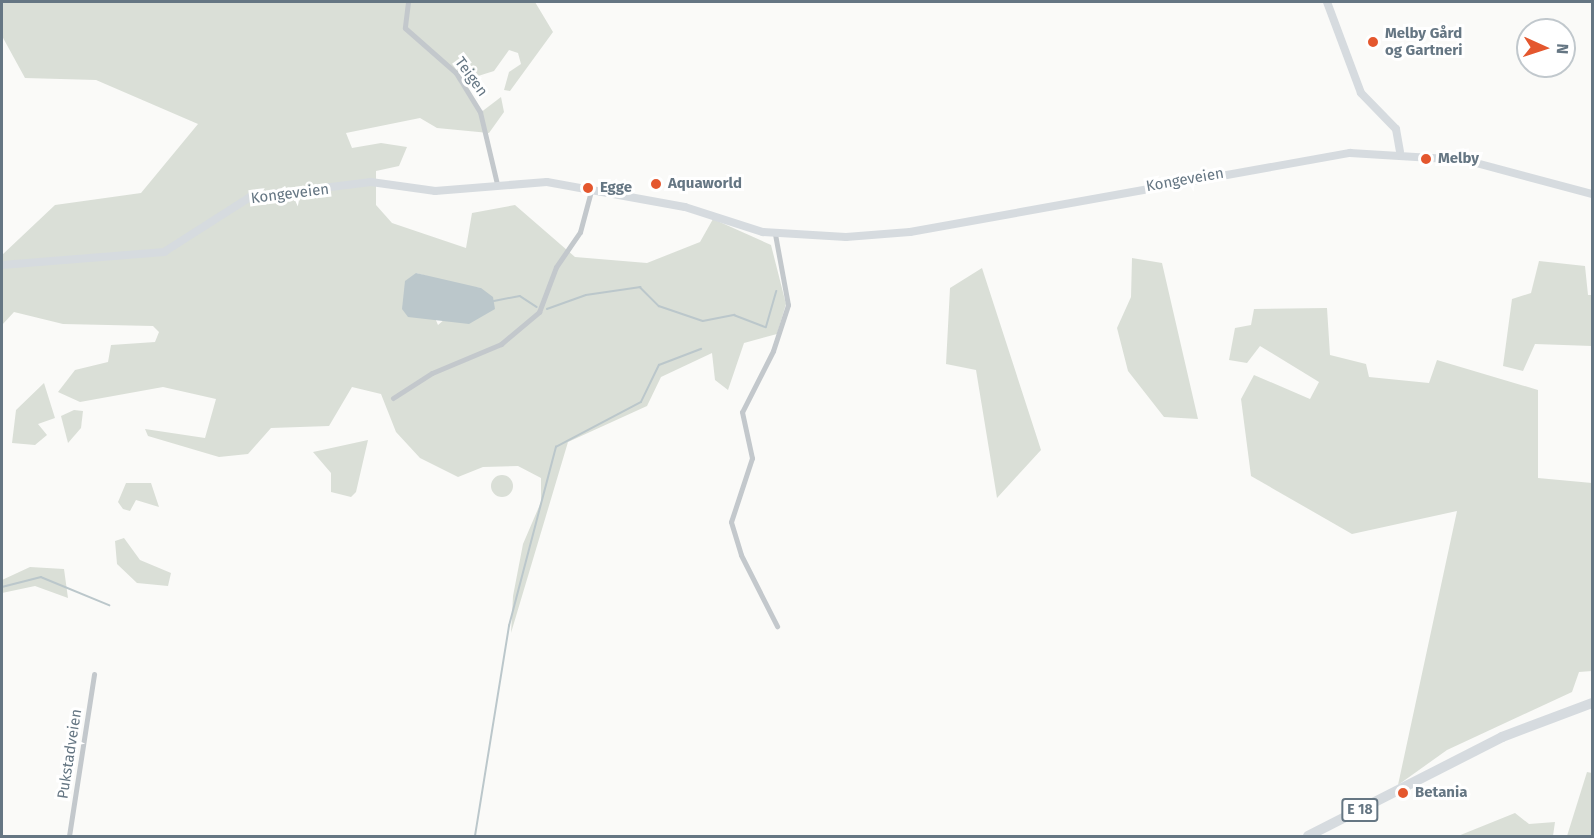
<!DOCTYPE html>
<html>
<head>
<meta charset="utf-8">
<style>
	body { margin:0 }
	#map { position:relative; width:1594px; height:838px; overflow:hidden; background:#fafaf8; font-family:"Fira Sans",sans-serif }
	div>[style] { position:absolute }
	.green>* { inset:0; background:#dadfd7 }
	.round { border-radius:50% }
	.water>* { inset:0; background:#bbc7cb }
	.stream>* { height:1.5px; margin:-0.75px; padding:0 0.75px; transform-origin:0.75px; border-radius:0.75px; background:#bbc7cb }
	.street>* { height:5px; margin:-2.5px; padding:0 2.5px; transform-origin:2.5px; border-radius:2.5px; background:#c3c8cc }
	.secondary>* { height:8px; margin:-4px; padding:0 4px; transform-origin:4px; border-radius:4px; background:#d6dbdf }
	.highway>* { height:10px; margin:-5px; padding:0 5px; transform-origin:5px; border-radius:5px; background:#d6dbdf }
	.dots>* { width:16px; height:16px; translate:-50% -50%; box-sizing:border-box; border:3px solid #fff; border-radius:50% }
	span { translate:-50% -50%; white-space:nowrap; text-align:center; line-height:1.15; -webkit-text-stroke:6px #fff; paint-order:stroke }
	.shield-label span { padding:2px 4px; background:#fff; border:2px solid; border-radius:4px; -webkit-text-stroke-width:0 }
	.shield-label { font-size:14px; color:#657683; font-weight:700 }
	.poi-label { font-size:15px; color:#657683; font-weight:700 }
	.left { translate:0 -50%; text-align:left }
	.street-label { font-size:15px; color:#657683 }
	.frame { position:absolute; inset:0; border:3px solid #657683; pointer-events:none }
	.north { position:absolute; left:1516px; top:18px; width:60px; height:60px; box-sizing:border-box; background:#fff; border:2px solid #c1c8cd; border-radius:50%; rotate:93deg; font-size:16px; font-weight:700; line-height:24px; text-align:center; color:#657683 }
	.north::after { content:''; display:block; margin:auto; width:21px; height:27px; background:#e4572e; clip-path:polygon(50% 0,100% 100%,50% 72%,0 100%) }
</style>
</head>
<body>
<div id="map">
	<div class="green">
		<div style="clip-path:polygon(evenodd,2px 2px,535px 2px,553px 32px,510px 91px,504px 90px,509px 72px,521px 64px,518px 53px,509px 50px,494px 71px,459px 82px,480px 113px,501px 97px,504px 112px,489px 133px,437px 128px,420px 118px,346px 133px,352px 148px,381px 143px,407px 147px,399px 166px,376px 171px,376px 205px,392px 223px,466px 248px,472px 213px,515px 205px,575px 257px,647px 263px,700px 242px,713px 219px,771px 245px,786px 304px,777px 334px,744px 343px,728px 390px,715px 380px,712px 353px,661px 377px,647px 406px,568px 442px,511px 633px,513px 596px,523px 544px,541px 502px,541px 478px,518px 466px,483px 467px,458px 477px,420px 458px,396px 432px,381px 394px,352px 387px,329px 426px,271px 428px,248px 454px,219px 457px,148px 436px,145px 429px,205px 438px,216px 399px,163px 387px,80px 402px,58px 392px,75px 370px,108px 362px,111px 345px,155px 342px,159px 332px,153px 326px,63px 324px,14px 312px,2px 325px,2px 255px,55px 205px,141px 193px,198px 124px,96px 80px,25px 78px,2px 36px,2px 2px,416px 273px,458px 285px,481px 288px,438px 325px,416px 273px)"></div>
		<div style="clip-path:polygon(1132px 258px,1162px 263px,1198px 419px,1164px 417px,1128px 371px,1117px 328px,1131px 297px)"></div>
		<div style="clip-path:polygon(1539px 261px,1585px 266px,1588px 295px,1592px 295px,1592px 346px,1535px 344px,1523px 371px,1503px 366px,1512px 299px,1531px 293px)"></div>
		<div style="clip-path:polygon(982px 268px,1041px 450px,997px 498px,976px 370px,946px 364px,950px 288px)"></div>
		<div style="clip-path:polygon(1327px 308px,1330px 355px,1366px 364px,1369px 377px,1429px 383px,1437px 360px,1538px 390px,1538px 478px,1592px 483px,1592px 671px,1579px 672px,1572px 692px,1447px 750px,1398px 785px,1457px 511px,1352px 534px,1251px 476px,1241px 399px,1254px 375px,1310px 399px,1319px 382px,1260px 346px,1247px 363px,1229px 360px,1235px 328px,1251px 325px,1254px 309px)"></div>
		<div style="clip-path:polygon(44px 383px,55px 418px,38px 424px,47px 435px,35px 445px,12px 443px,16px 410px)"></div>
		<div style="clip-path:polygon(74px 410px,83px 411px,81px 428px,68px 443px,61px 416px)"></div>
		<div style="clip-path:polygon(368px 440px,356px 492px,351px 497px,331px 492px,331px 473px,313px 452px)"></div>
		<div class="round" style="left:491px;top:475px;width:22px;height:22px"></div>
		<div style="clip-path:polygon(126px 483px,151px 483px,159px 507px,136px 500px,130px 511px,123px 509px,118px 502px)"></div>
		<div style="clip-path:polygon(124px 538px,140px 560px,171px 573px,168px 586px,137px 583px,117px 564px,115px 541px)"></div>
		<div style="clip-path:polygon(30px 567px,64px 569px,68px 598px,35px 586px,2px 593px,2px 580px)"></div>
		<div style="clip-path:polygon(1587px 772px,1592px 773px,1592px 836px,1567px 836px)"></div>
		<div style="clip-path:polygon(1515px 813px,1529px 824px,1555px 822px,1553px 836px,1458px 836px)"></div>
	</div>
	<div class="water">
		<div style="clip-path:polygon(416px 273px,481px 288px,493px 297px,495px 309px,469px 324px,408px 317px,402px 309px,405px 281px)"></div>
	</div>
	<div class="stream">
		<div style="left:494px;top:301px;width:26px;rotate:-11deg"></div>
		<div style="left:520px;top:296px;width:20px;rotate:33deg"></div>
		<div style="left:547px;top:309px;width:41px;rotate:-19.7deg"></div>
		<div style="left:586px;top:295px;width:55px;rotate:-8.4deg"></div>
		<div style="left:640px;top:287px;width:27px;rotate:45deg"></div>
		<div style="left:659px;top:306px;width:46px;rotate:18.8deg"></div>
		<div style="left:703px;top:321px;width:32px;rotate:-11deg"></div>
		<div style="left:734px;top:315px;width:34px;rotate:21deg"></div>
		<div style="left:766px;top:327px;width:37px;rotate:-74deg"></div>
		<div style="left:2px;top:587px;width:40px;rotate:-14.4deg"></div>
		<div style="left:41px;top:577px;width:74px;rotate:22.4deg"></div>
		<div style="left:475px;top:836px;width:213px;rotate:-80.8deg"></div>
		<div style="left:509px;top:626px;width:185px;rotate:-75.3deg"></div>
		<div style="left:556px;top:447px;width:96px;rotate:-27.9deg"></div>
		<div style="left:641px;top:402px;width:41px;rotate:-64.1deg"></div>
		<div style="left:659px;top:365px;width:45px;rotate:-20.9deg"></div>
	</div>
	<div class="street">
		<div style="left:408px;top:2px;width:26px;rotate:97deg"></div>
		<div style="left:405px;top:28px;width:68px;rotate:41.4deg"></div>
		<div style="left:456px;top:73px;width:46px;rotate:58.4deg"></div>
		<div style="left:480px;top:112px;width:74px;rotate:76.7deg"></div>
		<div style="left:775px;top:234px;width:72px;rotate:79.6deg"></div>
		<div style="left:788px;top:305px;width:48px;rotate:108.1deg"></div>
		<div style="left:773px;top:351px;width:68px;rotate:116.9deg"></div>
		<div style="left:742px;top:412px;width:47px;rotate:77.7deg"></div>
		<div style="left:752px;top:458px;width:67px;rotate:108.2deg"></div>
		<div style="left:731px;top:522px;width:34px;rotate:73deg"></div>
		<div style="left:741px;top:555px;width:80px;rotate:63.1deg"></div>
		<div style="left:393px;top:398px;width:46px;rotate:-32.7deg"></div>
		<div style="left:432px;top:373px;width:75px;rotate:-22.8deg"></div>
		<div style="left:501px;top:344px;width:50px;rotate:-40.1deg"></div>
		<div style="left:539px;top:312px;width:48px;rotate:-69.3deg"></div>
		<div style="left:556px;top:267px;width:42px;rotate:-55.6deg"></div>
		<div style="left:580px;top:232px;width:42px;rotate:-75deg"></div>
		<div style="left:69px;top:836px;width:164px;rotate:-81.2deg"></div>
	</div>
	<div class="secondary">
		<div style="left:1327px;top:2px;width:97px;rotate:69.5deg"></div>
		<div style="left:1361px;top:93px;width:50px;rotate:45.8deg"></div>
		<div style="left:1396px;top:129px;width:23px;rotate:80deg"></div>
		<div style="left:2px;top:265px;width:163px;rotate:-4.6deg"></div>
		<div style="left:164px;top:252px;width:102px;rotate:-32.6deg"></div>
		<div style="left:250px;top:197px;width:122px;rotate:-7.1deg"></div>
		<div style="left:371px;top:182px;width:65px;rotate:8deg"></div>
		<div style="left:435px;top:191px;width:112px;rotate:-4.6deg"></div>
		<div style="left:547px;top:182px;width:140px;rotate:10.3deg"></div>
		<div style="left:685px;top:207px;width:82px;rotate:17.8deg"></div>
		<div style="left:763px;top:232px;width:83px;rotate:3.4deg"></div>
		<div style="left:846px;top:237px;width:64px;rotate:-4.5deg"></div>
		<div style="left:910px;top:232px;width:447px;rotate:-10.2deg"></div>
		<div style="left:1350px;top:153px;width:115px;rotate:3.5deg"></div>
		<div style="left:1465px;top:160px;width:131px;rotate:15deg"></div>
	</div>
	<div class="highway">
		<div style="left:1308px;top:836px;width:218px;rotate:-27deg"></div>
		<div style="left:1502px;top:737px;width:96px;rotate:-20.7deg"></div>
	</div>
	<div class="dots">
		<div style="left:1373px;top:42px;background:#e4572e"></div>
		<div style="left:1426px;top:159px;background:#e4572e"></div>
		<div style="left:656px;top:184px;background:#e4572e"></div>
		<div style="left:588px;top:188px;background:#e4572e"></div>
		<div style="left:1403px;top:793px;background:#e4572e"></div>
	</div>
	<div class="shield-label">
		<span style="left:1360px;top:810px">E 18</span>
	</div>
	<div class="poi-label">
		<span class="left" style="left:1385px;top:42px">Melby Gård<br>og Gartneri</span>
		<span class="left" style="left:1438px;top:159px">Melby</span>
		<span class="left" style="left:668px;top:184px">Aquaworld</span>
		<span class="left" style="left:600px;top:188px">Egge</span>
		<span class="left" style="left:1415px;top:793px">Betania</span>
	</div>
	<div class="street-label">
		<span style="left:471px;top:77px;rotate:54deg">Teigen</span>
		<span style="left:1185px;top:180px;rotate:-10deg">Kongeveien</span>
		<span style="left:290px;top:194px;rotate:-7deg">Kongeveien</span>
		<span style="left:70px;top:754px;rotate:-81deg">Pukstadveien</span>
	</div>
	<div class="frame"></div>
	<div class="north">N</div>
</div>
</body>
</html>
